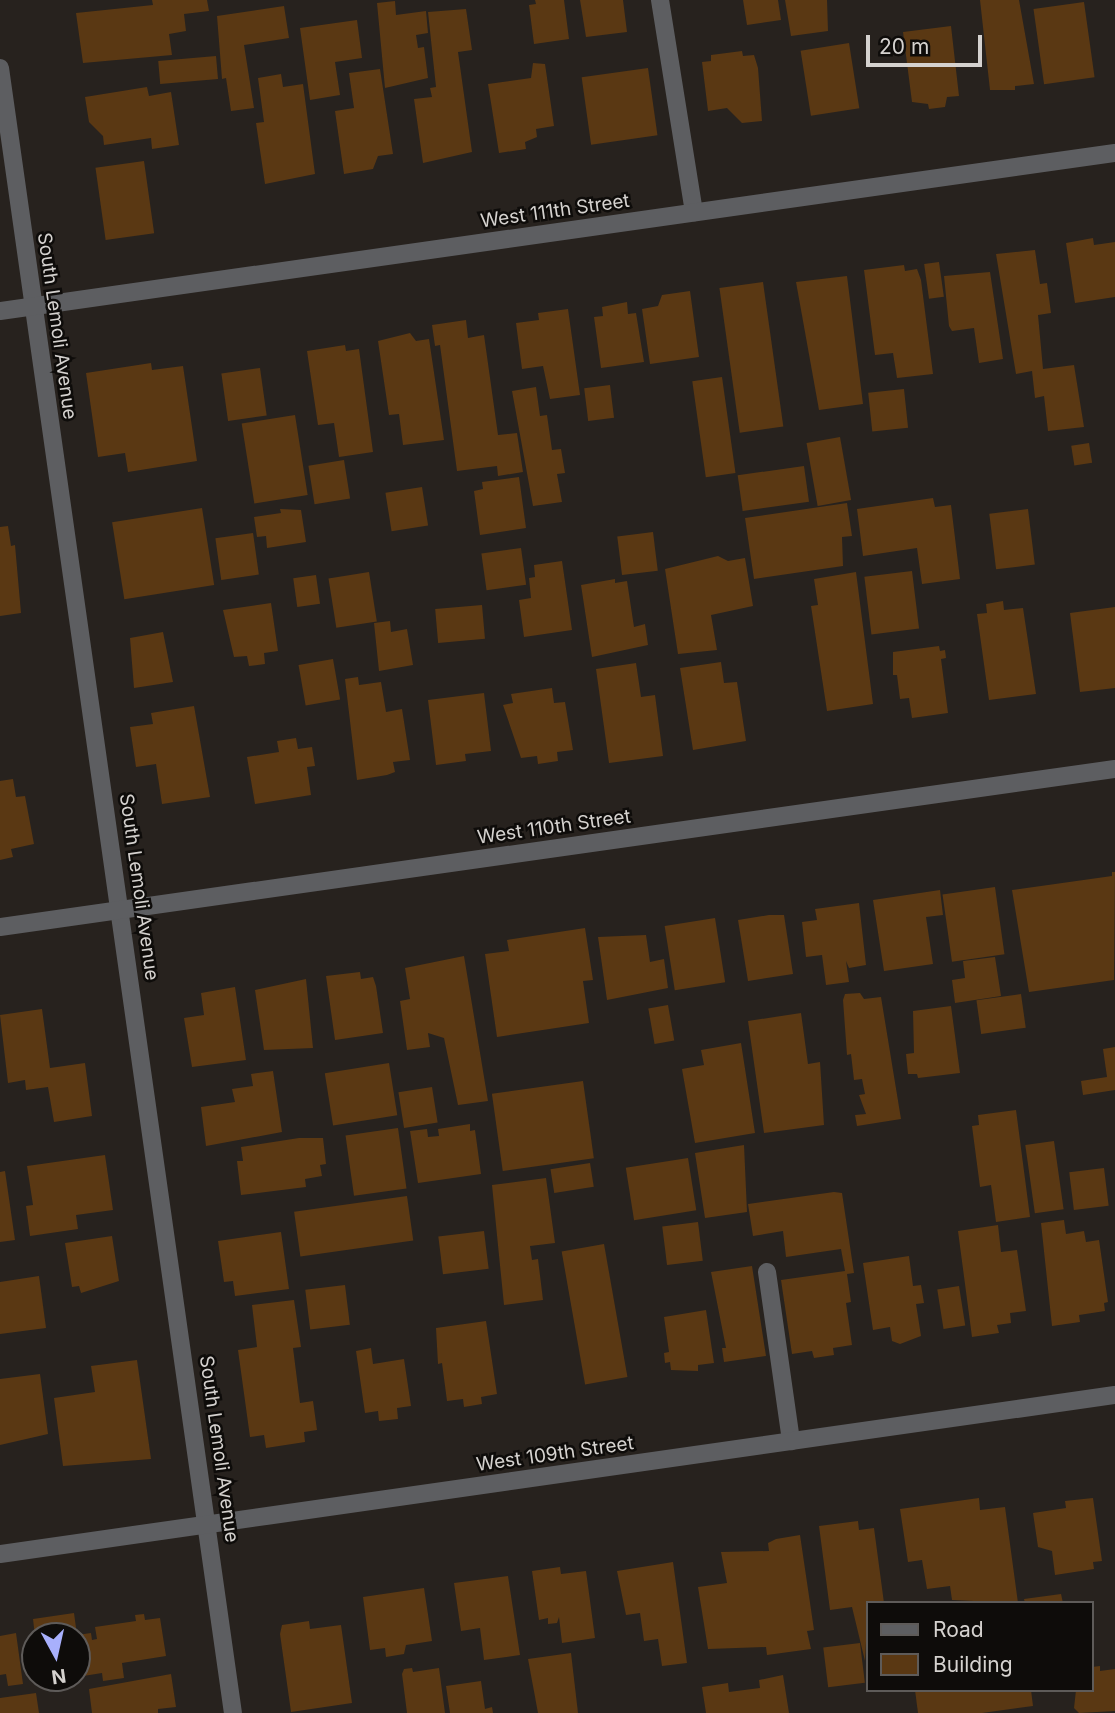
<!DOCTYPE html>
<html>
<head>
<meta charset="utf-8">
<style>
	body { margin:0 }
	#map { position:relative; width:1115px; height:1713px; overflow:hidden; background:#27221e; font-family:Inter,sans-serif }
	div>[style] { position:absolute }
	.building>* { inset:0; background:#5a3813; transform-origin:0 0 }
	.service>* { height:18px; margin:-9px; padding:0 9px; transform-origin:9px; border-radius:9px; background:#5d5e61 }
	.minor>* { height:18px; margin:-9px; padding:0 9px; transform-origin:9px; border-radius:9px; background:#5d5e61 }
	span { translate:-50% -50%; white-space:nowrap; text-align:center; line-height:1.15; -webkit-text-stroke:5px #0e0c0a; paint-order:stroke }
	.street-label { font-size:19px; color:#d5d2cf }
	.legend { position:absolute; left:866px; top:1601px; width:228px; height:91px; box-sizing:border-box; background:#0e0c0a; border:2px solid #5e5b59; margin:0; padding:9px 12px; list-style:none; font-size:21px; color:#d5d2cf }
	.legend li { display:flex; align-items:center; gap:14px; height:35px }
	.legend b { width:35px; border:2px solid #5e5b59 }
	.north { position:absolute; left:21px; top:1622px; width:70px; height:70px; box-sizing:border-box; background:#0e0c0a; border:2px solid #5e5b59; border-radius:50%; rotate:172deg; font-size:19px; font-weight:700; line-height:28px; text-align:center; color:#d5d2cf }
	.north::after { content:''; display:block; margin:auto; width:24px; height:32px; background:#a8b0fc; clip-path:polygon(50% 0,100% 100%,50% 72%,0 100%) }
	.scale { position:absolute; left:866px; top:35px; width:116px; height:32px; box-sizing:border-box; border:4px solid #d5d2cf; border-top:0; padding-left:9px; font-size:21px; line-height:24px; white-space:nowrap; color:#d5d2cf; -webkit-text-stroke:5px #0e0c0a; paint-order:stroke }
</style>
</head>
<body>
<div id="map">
	<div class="building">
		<div style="clip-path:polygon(152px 0,207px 0,209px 11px,184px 14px,186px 31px,169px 34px,172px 55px,83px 63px,76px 13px,153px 5px)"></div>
		<div style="clip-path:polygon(535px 0,564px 0,569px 39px,534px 44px,529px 5px,536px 4px)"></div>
		<div style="clip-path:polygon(580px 0,623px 0,627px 32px,586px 37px)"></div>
		<div style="clip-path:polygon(743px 0,778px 0,781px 20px,747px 25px)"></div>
		<div style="clip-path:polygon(785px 0,827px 0,828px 31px,791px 36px)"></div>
		<div style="clip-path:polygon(980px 0,1019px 0,1034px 84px,1015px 86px,1015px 90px,990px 90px)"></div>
		<div style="clip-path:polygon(395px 1px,396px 15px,426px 11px,428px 33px,416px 35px,418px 48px,424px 47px,428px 78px,385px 88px,377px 3px)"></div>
		<div style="left:1084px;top:2px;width:76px;height:51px;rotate:82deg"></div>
		<div style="clip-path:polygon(284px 6px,289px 38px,244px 45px,254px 108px,231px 111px,226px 78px,222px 79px,217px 16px)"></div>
		<div style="clip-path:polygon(466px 9px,472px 50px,458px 52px,472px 152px,423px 163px,414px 99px,432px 97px,430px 88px,436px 87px,428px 12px)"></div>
		<div style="clip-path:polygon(357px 20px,362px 58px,335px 62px,340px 95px,310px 100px,300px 28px)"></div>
		<div style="clip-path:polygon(951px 26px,959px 96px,947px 97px,945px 107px,929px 109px,928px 104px,912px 102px,903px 32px)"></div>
		<div style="left:849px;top:43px;width:66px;height:49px;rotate:81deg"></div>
		<div style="clip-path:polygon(742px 51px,743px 56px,754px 55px,758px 68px,762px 121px,742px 123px,727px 108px,708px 111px,702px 62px,711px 61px,711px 55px)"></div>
		<div style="left:216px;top:56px;width:23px;height:58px;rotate:85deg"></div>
		<div style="clip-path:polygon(533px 63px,545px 64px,554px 126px,536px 129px,537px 137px,525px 142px,526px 149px,499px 153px,488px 84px,531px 78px)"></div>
		<div style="left:648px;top:68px;width:68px;height:67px;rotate:82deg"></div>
		<div style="clip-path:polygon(380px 69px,393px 154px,378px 156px,373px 169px,344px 174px,335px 111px,354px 108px,349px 73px)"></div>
		<div style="clip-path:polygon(281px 74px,283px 87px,303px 84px,315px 174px,265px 184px,256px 123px,264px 122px,258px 78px)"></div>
		<div style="clip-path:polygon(147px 87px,149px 96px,171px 92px,179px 145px,152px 149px,151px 138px,104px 145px,103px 136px,89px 122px,85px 97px)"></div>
		<div style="left:144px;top:161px;width:73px;height:49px;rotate:82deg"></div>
		<div style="clip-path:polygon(1093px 238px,1094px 245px,1115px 242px,1115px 297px,1075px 303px,1066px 243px)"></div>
		<div style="clip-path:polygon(1035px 250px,1040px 284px,1047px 283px,1051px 313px,1038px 315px,1043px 369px,1074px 365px,1084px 427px,1048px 431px,1044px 396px,1035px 398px,1032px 371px,1016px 374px,996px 254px)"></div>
		<div style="left:939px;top:262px;width:35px;height:15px;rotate:82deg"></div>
		<div style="clip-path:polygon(904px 265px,905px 271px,917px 269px,921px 280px,933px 374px,897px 378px,893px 353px,875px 355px,864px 270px)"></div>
		<div style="clip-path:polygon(990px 272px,1003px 359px,979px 363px,974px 328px,952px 331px,949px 326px,944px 276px)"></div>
		<div style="clip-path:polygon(847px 276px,863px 404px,819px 410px,796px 282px)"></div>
		<div style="left:763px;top:282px;width:146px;height:44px;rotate:82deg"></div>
		<div style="clip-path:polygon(690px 291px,699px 357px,650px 364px,642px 309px,658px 306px,662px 295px)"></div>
		<div style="clip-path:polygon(627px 302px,628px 314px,636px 313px,644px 362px,601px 368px,594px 317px,603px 316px,602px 307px)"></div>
		<div style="clip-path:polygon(568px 309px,580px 395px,550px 399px,543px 366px,522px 369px,516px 323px,539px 320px,538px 313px)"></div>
		<div style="clip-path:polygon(466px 320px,468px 338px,484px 335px,498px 435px,517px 433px,523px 472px,498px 476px,497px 466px,457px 471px,440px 345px,435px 346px,432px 325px)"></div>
		<div style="clip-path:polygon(410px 333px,416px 341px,429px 339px,444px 440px,403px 445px,399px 414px,389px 415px,378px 341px)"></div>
		<div style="clip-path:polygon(345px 345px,346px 351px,359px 349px,373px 452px,339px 457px,334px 423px,318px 425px,307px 351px)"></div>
		<div style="clip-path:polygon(151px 363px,152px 370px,183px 366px,197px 461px,128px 472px,125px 453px,98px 457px,86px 373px)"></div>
		<div style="left:260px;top:368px;width:48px;height:39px;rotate:82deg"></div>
		<div style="left:722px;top:377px;width:97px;height:30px;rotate:82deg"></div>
		<div style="left:610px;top:385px;width:33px;height:26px;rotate:83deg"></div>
		<div style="clip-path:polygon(536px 387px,540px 416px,547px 415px,552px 450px,561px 449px,565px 473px,557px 474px,562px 502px,533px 506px,512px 391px)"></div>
		<div style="left:904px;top:389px;width:39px;height:36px;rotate:84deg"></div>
		<div style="left:295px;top:415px;width:81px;height:54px;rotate:81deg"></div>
		<div style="left:840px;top:437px;width:64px;height:34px;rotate:80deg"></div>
		<div style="left:1089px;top:443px;width:20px;height:18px;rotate:81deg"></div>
		<div style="left:344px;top:460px;width:39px;height:36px;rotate:81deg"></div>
		<div style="left:804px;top:466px;width:36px;height:67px;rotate:82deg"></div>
		<div style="clip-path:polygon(519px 477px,526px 528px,480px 535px,474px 491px,483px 489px,482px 482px)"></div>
		<div style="left:422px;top:487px;width:39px;height:37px;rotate:81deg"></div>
		<div style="clip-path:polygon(933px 498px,935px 507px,951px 505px,960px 579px,922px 584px,917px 548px,863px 556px,857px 509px)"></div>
		<div style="clip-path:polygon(847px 503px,852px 536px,842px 537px,843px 566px,754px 579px,745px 518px)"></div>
		<div style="left:202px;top:508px;width:78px;height:91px;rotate:81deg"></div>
		<div style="clip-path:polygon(280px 509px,301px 510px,306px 542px,267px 548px,266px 536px,257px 537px,254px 517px,281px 513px)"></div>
		<div style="left:1028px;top:509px;width:56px;height:39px;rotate:83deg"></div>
		<div style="clip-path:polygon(8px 526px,11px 546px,15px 545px,21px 613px,0 616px,0 527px)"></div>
		<div style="left:653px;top:532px;width:39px;height:36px;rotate:83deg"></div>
		<div style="left:253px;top:533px;width:42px;height:38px;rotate:82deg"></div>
		<div style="left:521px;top:548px;width:37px;height:40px;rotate:82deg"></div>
		<div style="clip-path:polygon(718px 556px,728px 561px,745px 558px,753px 606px,711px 615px,717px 650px,678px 654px,665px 569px)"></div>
		<div style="clip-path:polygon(562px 561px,572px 630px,524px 637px,519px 600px,531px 598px,529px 578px,535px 577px,534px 565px)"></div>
		<div style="left:912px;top:571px;width:58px;height:48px;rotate:83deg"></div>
		<div style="left:369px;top:572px;width:50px;height:41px;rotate:81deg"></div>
		<div style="clip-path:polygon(856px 572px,873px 704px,827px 711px,811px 606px,818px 605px,814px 579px)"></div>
		<div style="left:316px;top:575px;width:29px;height:23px;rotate:82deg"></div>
		<div style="clip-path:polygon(615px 579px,615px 583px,627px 581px,634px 627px,645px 624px,648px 645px,592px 657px,581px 585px)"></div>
		<div style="clip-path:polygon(1003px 601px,1004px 610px,1023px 608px,1036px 694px,989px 700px,977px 614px,987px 613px,986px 604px)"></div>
		<div style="clip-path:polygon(271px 603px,278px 651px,264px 653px,265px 664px,249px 666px,247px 656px,234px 657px,223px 610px)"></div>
		<div style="left:482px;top:605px;width:34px;height:47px;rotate:85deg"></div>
		<div style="clip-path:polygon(1115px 607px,1115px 688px,1080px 692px,1070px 613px)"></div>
		<div style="clip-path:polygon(390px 621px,391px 632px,407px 629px,413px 665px,379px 671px,374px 623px)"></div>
		<div style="clip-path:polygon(163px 632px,173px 682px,134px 688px,130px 638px)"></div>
		<div style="clip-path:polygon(939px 646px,940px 651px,945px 650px,946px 658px,941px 659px,948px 713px,912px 718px,909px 698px,900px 699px,897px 675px,893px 675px,893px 652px)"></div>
		<div style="left:333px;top:659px;width:41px;height:35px;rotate:80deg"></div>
		<div style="clip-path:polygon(721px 662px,724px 683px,737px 682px,746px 741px,693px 750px,680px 668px)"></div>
		<div style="clip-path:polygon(636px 663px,641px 697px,655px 695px,663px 756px,609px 763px,596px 669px)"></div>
		<div style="clip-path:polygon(358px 677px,359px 685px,381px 682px,386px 712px,402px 709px,410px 760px,393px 762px,395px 772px,387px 775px,357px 780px,345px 679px)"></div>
		<div style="clip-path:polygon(552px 688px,554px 703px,565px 702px,573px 750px,557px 752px,558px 761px,538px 764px,537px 756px,521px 758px,503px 705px,513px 703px,511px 694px)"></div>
		<div style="clip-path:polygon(484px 693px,491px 751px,465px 754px,466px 761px,436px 765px,428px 700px)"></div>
		<div style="clip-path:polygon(194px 706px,210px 797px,162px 804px,156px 764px,136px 767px,130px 727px,153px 724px,151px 713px)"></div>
		<div style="clip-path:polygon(296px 738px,298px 749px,312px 747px,315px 766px,307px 767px,311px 795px,255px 804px,247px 757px,279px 752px,277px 741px)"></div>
		<div style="clip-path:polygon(13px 779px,16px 797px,25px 796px,34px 844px,11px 849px,13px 857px,0 860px,0 781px)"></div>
		<div style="clip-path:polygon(1112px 872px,1115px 872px,1114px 980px,1029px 992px,1012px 890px,1112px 876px)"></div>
		<div style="left:995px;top:887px;width:68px;height:53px;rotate:82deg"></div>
		<div style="clip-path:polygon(940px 890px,943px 915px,926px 917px,933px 964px,884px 971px,873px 900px)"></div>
		<div style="clip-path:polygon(859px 903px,866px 965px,849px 968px,846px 961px,849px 982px,826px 985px,822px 955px,806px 957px,802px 922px,817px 920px,815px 909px)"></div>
		<div style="clip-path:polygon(769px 915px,784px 915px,793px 974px,748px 981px,738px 920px)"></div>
		<div style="left:715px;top:918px;width:65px;height:51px;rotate:81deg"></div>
		<div style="clip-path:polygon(585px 928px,593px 980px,583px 981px,589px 1023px,497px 1037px,485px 954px,509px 951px,507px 940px)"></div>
		<div style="clip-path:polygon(646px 935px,650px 962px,664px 959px,668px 988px,607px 1000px,598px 937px)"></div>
		<div style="clip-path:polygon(464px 956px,488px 1101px,458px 1105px,444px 1038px,428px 1033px,430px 1047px,407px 1050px,400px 1001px,410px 999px,405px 968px)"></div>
		<div style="clip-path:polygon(995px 957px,1001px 996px,955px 1003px,952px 980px,965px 978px,963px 961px)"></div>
		<div style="clip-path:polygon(360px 972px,361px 979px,373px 977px,376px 986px,383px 1033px,335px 1040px,326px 976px)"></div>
		<div style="clip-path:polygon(306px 979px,313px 1048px,264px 1050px,255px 990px)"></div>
		<div style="clip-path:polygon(235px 987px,246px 1060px,192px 1067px,184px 1018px,204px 1015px,201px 993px)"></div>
		<div style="clip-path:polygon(860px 993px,864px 999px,881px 997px,901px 1119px,857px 1126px,855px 1115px,866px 1114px,859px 1095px,865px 1094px,862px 1079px,854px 1080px,851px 1054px,847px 1055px,843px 1000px,845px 994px)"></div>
		<div style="left:1021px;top:994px;width:34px;height:45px;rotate:82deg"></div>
		<div style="left:668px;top:1005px;width:36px;height:20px;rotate:80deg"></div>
		<div style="clip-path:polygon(951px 1006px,960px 1073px,918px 1078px,917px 1074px,908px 1074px,906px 1054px,914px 1053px,913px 1011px)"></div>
		<div style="clip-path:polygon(42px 1009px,50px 1068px,85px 1063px,92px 1116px,54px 1122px,48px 1087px,26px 1090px,25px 1080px,8px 1083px,0 1015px)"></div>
		<div style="clip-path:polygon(801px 1013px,808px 1064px,820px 1062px,824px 1125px,764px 1133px,748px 1021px)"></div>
		<div style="clip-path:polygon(741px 1043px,755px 1133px,695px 1143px,682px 1069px,704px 1065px,701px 1050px)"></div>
		<div style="clip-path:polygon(1115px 1047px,1115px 1090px,1083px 1095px,1081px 1081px,1107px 1077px,1103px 1049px)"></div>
		<div style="left:389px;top:1063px;width:53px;height:65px;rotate:81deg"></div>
		<div style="clip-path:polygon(273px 1071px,282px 1132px,206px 1146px,201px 1107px,235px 1102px,232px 1089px,253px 1086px,251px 1074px)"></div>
		<div style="left:583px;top:1081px;width:78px;height:92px;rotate:82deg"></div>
		<div style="left:432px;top:1087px;width:36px;height:34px;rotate:81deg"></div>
		<div style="clip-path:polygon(1016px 1110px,1030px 1217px,996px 1222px,991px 1185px,980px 1187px,972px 1126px,979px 1125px,978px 1115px)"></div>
		<div style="clip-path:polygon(470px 1124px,470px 1131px,475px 1130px,481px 1174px,418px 1183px,410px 1131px,427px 1129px,428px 1137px,439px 1136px,438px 1129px)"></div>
		<div style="left:398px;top:1128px;width:61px;height:53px;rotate:82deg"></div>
		<div style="clip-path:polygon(299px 1138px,323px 1138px,326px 1164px,320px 1165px,322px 1176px,305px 1179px,306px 1187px,241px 1195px,237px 1161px,243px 1161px,241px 1147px)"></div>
		<div style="left:1054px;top:1141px;width:69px;height:29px;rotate:82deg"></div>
		<div style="clip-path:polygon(744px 1145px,747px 1212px,705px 1218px,695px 1153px)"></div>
		<div style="clip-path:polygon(105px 1155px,113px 1210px,76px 1215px,78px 1229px,30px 1236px,26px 1206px,33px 1205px,27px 1166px)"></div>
		<div style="left:688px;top:1158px;width:53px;height:63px;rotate:81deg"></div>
		<div style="left:590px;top:1163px;width:24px;height:40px;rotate:81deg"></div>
		<div style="left:1104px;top:1168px;width:38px;height:35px;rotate:83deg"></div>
		<div style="clip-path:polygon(5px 1171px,15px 1240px,0 1242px,0 1172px)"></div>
		<div style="clip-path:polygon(546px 1178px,555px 1243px,530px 1246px,532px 1260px,538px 1259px,543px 1300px,504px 1305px,492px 1185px)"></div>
		<div style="clip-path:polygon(834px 1192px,842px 1193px,854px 1273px,847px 1274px,851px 1302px,846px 1303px,852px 1345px,833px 1348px,834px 1355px,814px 1358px,812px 1351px,792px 1354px,781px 1280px,845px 1271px,841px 1249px,786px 1257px,783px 1231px,753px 1236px,748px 1204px)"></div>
		<div style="left:407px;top:1196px;width:45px;height:114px;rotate:82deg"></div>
		<div style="clip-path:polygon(1064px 1220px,1066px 1234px,1084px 1231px,1086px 1242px,1099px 1240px,1108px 1302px,1104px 1303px,1105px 1311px,1079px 1315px,1080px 1322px,1052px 1326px,1041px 1223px)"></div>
		<div style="left:698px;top:1222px;width:39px;height:36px;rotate:83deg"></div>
		<div style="clip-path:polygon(998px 1225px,1001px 1252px,1017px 1250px,1026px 1311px,1010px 1313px,1011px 1323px,997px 1325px,999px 1333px,972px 1337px,958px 1231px)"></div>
		<div style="left:484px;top:1231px;width:38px;height:46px;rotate:83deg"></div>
		<div style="clip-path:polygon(281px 1232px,289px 1289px,235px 1296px,233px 1281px,224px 1282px,218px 1241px)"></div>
		<div style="clip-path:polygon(112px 1236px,119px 1281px,81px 1293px,79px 1286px,72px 1287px,65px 1243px)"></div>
		<div style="left:604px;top:1244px;width:135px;height:43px;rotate:80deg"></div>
		<div style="clip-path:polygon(909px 1256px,913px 1286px,921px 1285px,924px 1303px,916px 1304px,921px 1336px,900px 1344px,892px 1341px,890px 1327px,873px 1330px,863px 1263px)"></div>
		<div style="clip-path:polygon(752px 1266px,766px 1356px,724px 1362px,722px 1348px,726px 1348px,711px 1272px)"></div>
		<div style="clip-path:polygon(39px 1276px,46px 1328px,0 1334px,0 1282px)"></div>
		<div style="left:345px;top:1285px;width:40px;height:40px;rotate:83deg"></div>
		<div style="left:959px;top:1286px;width:40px;height:22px;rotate:81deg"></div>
		<div style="clip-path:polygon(294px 1300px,301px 1347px,293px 1348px,300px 1403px,313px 1401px,317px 1430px,304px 1432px,305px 1442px,266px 1448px,264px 1435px,250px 1437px,238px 1350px,257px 1347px,252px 1305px)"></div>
		<div style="clip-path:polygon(706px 1310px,714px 1363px,698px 1365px,698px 1371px,671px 1370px,670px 1362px,665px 1363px,664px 1353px,669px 1352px,664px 1317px)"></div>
		<div style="clip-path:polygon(486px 1321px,497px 1394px,481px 1397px,482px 1404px,464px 1407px,463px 1399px,447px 1401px,442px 1363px,438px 1364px,436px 1328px)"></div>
		<div style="clip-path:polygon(371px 1348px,373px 1364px,404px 1359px,411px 1406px,397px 1408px,398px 1419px,379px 1421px,378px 1411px,365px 1413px,356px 1351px)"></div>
		<div style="clip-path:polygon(137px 1360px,151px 1459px,63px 1466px,54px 1398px,95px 1392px,91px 1366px)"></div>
		<div style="clip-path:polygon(40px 1374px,48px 1434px,0 1445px,0 1379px)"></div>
		<div style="clip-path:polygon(979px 1498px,980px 1510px,1005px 1507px,1018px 1603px,952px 1600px,950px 1586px,927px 1589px,922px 1560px,908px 1562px,900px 1509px)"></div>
		<div style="clip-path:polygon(1093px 1498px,1102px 1561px,1093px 1562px,1094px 1569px,1055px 1575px,1052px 1551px,1038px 1547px,1033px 1513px,1066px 1508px,1065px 1501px)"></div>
		<div style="clip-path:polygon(858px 1521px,859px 1530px,874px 1528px,884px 1603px,868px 1603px,865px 1661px,852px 1607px,830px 1610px,819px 1526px)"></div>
		<div style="clip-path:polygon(800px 1535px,814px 1630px,807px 1631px,811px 1649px,767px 1655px,766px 1647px,708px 1649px,698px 1587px,727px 1583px,721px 1552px,769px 1551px,768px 1543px,776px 1539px)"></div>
		<div style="clip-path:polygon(673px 1562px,687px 1663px,662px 1666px,658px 1639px,644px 1641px,640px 1613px,626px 1615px,617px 1571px)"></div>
		<div style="clip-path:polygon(560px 1567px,561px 1574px,586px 1571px,595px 1638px,562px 1643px,559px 1617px,557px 1623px,548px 1624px,548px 1618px,539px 1620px,532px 1571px)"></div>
		<div style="clip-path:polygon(508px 1576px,520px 1655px,484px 1660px,480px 1628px,461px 1631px,454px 1583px)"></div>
		<div style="clip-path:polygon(424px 1588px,432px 1641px,406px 1645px,404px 1654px,386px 1657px,385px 1648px,370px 1650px,363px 1597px)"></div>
		<div style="clip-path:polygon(1061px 1594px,1063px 1603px,1025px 1603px,1024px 1599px)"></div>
		<div style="clip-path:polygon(74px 1613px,77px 1635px,91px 1633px,92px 1640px,97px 1639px,95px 1627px,136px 1621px,135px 1615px,144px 1614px,145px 1620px,160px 1618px,166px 1656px,122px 1663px,124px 1678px,103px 1681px,102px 1673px,77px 1677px,77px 1636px,35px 1636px,33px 1619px)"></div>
		<div style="clip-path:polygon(309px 1621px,310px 1629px,341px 1625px,352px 1703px,291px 1712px,280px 1634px,282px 1625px)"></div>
		<div style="clip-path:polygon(16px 1633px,23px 1684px,8px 1686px,6px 1674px,0 1675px,0 1636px)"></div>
		<div style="left:860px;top:1643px;width:40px;height:37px;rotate:83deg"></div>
		<div style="clip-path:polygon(571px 1653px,578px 1713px,538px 1713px,528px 1659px)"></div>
		<div style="clip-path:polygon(1100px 1666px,1100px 1671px,1115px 1669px,1115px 1711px,1079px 1713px,1074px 1708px,1076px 1690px,1092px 1690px,1092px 1667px)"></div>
		<div style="clip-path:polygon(412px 1668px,413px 1672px,439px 1668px,445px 1713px,407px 1713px,402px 1674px,404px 1669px)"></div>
		<div style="clip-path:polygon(171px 1674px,176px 1707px,158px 1709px,158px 1713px,92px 1713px,89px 1689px)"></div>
		<div style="clip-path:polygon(783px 1675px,789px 1713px,706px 1713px,702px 1687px,728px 1683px,729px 1692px,752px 1689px,760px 1688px,759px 1680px)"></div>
		<div style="clip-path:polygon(481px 1681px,485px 1709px,492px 1707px,493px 1713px,450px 1713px,446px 1686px)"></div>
		<div style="clip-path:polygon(915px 1690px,1031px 1690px,1033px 1706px,982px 1713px,918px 1713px)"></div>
		<div style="clip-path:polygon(36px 1693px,39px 1713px,0 1713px,0 1698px)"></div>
	</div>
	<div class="service">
		<div style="left:660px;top:0;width:215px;rotate:80.9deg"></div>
		<div style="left:767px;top:1272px;width:171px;rotate:81.9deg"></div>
	</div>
	<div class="minor">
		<div style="left:0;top:68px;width:1661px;rotate:81.94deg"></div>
		<div style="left:0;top:311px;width:1126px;rotate:-8.07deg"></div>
		<div style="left:0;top:927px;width:1126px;rotate:-8.07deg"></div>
		<div style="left:0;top:1554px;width:1126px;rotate:-8.12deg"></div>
	</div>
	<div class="street-label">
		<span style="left:555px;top:211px;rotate:-8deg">West 111th Street</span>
		<span style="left:57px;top:326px;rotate:82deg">South Lemoli Avenue</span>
		<span style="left:554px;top:827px;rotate:-8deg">West 110th Street</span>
		<span style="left:139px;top:887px;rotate:82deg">South Lemoli Avenue</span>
		<span style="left:219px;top:1449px;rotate:82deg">South Lemoli Avenue</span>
		<span style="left:555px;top:1454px;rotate:-8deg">West 109th Street</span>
	</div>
	<ul class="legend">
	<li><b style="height:9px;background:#5d5e61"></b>Road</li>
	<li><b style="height:19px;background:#5a3813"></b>Building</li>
	</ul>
	<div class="north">N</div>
	<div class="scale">20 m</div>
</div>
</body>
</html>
